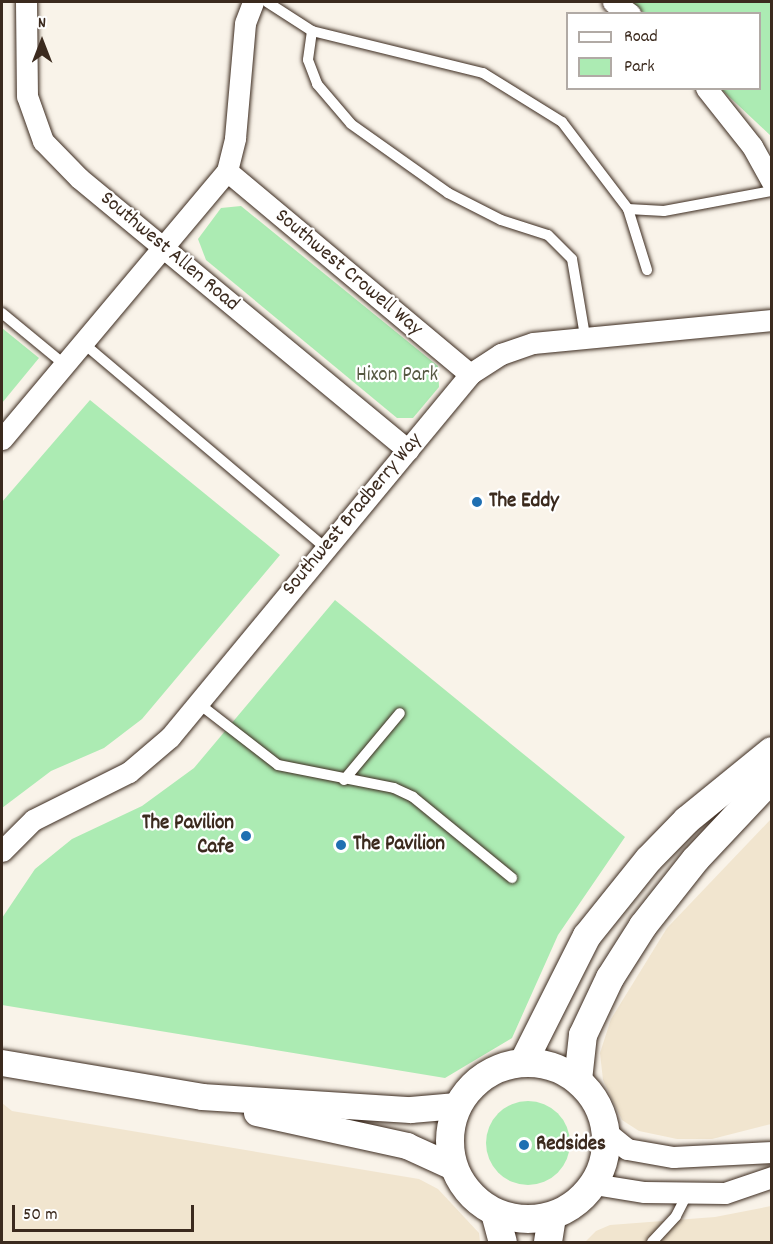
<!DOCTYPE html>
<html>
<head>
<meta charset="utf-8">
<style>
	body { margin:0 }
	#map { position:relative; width:773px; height:1244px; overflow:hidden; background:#f9f3e9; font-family:Dekko,sans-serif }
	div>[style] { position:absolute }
	.built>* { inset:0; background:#f1e5cf }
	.green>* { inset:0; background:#acebb3 }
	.round { border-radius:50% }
	.roads { filter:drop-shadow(0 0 2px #3b2a1e) drop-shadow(0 0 2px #3b2a1e) }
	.service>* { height:10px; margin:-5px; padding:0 5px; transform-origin:5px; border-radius:5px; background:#fff }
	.minor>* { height:21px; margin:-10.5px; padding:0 10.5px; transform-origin:10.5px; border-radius:10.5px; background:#fff }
	.tertiary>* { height:26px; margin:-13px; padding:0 13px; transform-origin:13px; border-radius:13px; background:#fff }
	.secondary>* { height:28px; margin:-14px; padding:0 14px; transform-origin:14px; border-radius:14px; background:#fff }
	.secondary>.ring { margin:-14px; padding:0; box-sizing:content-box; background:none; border:28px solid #fff; border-radius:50% }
	.dots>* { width:16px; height:16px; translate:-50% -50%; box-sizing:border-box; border:3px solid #fff; border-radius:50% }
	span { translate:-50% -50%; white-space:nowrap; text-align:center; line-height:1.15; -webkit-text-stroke:4.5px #fff; paint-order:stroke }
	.street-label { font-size:21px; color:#3b2a1e }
	.park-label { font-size:21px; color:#575a43 }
	.poi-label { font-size:21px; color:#3b2a1e; font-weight:700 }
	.left { translate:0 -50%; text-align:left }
	.right { translate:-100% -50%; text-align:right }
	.frame { position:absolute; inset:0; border:3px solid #3b2a1e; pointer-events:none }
	.legend { position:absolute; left:566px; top:12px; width:195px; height:78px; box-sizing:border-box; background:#fff; border:2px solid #b1aaa5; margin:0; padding:8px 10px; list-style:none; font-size:18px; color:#3b2a1e }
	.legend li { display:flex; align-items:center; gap:12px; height:30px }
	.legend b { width:30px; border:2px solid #b1aaa5 }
	.north { position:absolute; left:12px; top:12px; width:60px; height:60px; -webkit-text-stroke:4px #fff; paint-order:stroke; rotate:0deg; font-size:16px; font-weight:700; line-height:24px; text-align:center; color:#3b2a1e }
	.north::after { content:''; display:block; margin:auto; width:21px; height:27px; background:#3b2a1e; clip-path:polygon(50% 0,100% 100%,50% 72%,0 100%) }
	.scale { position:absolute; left:12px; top:1205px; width:182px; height:27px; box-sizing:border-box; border:3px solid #3b2a1e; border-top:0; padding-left:8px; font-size:18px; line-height:21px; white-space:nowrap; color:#3b2a1e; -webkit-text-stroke:4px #fff; paint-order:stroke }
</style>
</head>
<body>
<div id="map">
	<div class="built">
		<div style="clip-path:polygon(771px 819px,771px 1124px,712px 1139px,677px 1139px,639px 1131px,622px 1120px,603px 1080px,600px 1053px,611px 1019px,667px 928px)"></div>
		<div style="clip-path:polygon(2px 1103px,12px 1111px,419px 1179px,438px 1189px,479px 1233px,480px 1242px,2px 1242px)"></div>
		<div style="clip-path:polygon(771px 1206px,771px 1242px,585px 1242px,596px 1231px,610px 1225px,715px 1217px)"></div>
	</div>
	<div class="green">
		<div style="clip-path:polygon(632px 2px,771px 2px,771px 136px,721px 89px,760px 88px,760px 14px,644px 13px)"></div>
		<div style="clip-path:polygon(241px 206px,438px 366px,439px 387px,413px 418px,397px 418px,206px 260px,198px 239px,221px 208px)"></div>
		<div style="clip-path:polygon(2px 328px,39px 358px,2px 403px)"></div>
		<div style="clip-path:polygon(90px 400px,280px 555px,142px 719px,104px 748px,51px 771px,2px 808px,2px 502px)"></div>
		<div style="clip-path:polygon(335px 600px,625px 837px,558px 935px,512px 1038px,445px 1078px,2px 1005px,2px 918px,35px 869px,72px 839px,142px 806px,194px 768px)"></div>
		<div class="round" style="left:486px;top:1101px;width:84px;height:84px"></div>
	</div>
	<div class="roads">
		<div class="service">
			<div style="left:267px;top:2px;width:54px;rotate:32.8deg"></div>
			<div style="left:312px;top:31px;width:29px;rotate:98deg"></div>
			<div style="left:308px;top:60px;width:26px;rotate:69deg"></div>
			<div style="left:317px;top:84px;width:52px;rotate:49.6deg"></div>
			<div style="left:351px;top:124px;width:119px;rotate:35.4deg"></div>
			<div style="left:448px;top:193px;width:59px;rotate:27deg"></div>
			<div style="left:501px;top:220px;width:49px;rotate:17.7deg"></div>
			<div style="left:548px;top:235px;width:34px;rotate:45deg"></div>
			<div style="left:572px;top:259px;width:78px;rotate:80.4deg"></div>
			<div style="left:312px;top:31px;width:176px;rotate:13.8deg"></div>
			<div style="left:483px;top:73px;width:93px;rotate:31.8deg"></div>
			<div style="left:562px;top:122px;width:109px;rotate:52.8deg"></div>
			<div style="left:628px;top:209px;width:64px;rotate:72.7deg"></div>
			<div style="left:628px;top:209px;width:36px;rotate:3deg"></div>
			<div style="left:664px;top:211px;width:110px;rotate:-10.5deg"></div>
			<div style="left:2px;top:313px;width:82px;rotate:39.5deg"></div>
			<div style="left:83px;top:343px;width:318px;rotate:40.2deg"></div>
			<div style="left:198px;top:703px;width:101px;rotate:37.8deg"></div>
			<div style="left:278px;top:765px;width:118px;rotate:11.2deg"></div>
			<div style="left:394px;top:788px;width:21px;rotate:25deg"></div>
			<div style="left:413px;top:797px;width:128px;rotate:39.3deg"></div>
			<div style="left:344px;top:780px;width:87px;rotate:-50.1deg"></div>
			<div style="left:652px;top:1242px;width:35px;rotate:-47deg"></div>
			<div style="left:676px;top:1216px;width:25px;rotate:-63deg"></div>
		</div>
		<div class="minor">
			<div style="left:26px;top:2px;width:94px;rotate:89.4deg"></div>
			<div style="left:27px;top:96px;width:48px;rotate:70.4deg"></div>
			<div style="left:43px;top:141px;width:52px;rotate:45.8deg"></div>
			<div style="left:79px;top:178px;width:427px;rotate:39.6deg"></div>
			<div style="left:613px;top:2px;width:21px;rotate:35deg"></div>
			<div style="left:706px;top:88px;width:74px;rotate:51.6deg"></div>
			<div style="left:752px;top:146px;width:41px;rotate:60.9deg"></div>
			<div style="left:227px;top:171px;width:317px;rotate:39.9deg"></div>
			<div style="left:2px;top:439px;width:350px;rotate:-50deg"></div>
			<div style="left:227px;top:171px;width:34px;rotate:-76deg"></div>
			<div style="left:235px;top:138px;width:115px;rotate:-85deg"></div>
			<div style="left:245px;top:23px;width:22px;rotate:-69deg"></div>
			<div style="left:2px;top:851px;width:44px;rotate:-45deg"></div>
			<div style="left:33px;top:820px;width:107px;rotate:-26.6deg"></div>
			<div style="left:129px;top:772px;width:54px;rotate:-40.5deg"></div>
			<div style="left:170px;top:737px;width:471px;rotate:-50.4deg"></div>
			<div style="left:470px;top:374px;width:37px;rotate:-33deg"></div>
			<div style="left:501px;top:354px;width:34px;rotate:-19deg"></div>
			<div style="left:533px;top:343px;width:240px;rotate:-5.5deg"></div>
			<div style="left:606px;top:1132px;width:27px;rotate:39deg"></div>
			<div style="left:627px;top:1149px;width:47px;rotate:9.9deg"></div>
			<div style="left:673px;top:1157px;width:99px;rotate:-2.9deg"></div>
			<div style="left:594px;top:1184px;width:51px;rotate:9.1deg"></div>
			<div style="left:644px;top:1192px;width:81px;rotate:0.7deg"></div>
			<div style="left:725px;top:1193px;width:50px;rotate:-18.8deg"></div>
		</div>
		<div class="tertiary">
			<div style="left:2px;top:1063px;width:203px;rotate:9.6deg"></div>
			<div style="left:202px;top:1097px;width:209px;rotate:3.6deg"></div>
			<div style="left:411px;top:1110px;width:46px;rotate:-5deg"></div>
			<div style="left:257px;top:1113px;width:154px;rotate:12.4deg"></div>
			<div style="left:407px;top:1146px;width:51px;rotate:24.5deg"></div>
		</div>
		<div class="secondary">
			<div class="ring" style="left:450px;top:1063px;width:128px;height:128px"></div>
			<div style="left:523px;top:1063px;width:142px;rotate:-63.3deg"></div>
			<div style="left:587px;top:936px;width:99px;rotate:-51.2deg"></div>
			<div style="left:649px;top:859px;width:54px;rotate:-45.7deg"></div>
			<div style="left:687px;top:820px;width:109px;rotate:-39.1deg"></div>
			<div style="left:578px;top:1080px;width:45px;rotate:-83.7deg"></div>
			<div style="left:583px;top:1035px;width:63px;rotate:-64.7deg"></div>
			<div style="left:610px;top:978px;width:62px;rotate:-57.6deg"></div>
			<div style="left:643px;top:926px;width:85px;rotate:-51.7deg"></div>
			<div style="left:696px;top:859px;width:111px;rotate:-46.8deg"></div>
			<div style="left:495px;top:1213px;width:30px;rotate:75deg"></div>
			<div style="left:548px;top:1242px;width:26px;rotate:-81deg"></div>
		</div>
	</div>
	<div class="dots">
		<div style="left:477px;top:502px;background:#1f6fb2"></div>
		<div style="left:246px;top:836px;background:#1f6fb2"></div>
		<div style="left:341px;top:845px;background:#1f6fb2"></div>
		<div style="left:524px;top:1145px;background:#1f6fb2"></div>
	</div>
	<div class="street-label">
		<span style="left:169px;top:252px;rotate:40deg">Southwest Allen Road</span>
		<span style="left:348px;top:273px;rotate:40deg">Southwest Crowell Way</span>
		<span style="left:353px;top:515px;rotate:-50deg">Southwest Bradberry Way</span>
	</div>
	<div class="park-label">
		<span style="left:397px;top:376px">Hixon Park</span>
	</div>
	<div class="poi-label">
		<span class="left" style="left:489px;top:502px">The Eddy</span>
		<span class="right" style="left:234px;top:836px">The Pavilion<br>Cafe</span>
		<span class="left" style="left:353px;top:845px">The Pavilion</span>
		<span class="left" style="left:536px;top:1145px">Redsides</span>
	</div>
	<div class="frame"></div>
	<ul class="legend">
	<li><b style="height:8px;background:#fff"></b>Road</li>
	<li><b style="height:16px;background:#acebb3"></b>Park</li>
	</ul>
	<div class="north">N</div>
	<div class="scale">50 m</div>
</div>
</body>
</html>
